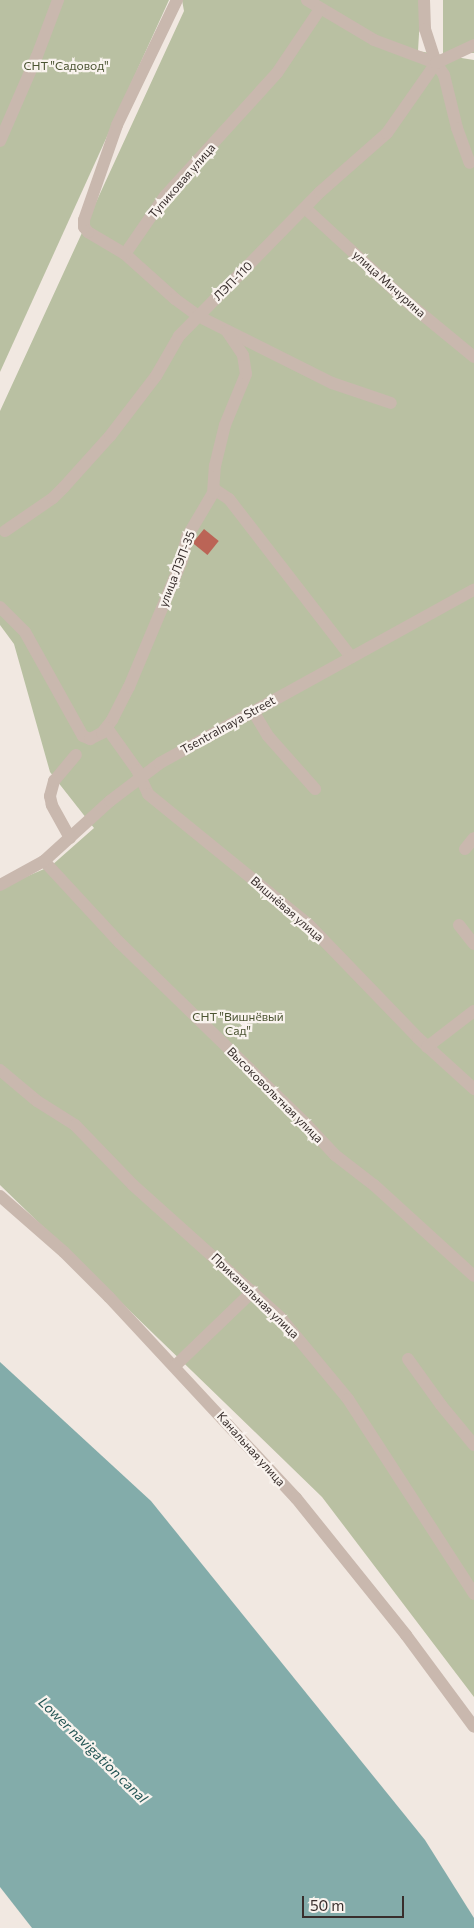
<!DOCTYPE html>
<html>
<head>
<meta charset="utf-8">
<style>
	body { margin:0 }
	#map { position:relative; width:474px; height:1928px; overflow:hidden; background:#f1e8e1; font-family:Commissioner,sans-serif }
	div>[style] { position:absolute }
	.green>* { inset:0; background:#b9c0a2; transform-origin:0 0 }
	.water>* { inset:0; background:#83acaa }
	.building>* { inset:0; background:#bb6456; transform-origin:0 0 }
	.minor>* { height:12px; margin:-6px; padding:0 6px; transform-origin:6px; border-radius:6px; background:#c9b8ae }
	span { translate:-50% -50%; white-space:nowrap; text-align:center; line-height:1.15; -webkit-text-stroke:4.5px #f9f3ee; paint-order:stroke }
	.park-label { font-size:12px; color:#4b5432 }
	.street-label { font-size:12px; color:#382e2c }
	.water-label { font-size:14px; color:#255655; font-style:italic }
	.scale { position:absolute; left:302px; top:1896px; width:102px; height:22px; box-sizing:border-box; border:2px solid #382e2c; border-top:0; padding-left:6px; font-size:15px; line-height:18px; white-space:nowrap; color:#382e2c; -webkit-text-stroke:4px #f9f3ee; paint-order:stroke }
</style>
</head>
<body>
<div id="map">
	<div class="green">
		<div style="clip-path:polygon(0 0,169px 0,0 372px)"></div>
		<div style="clip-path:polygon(182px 0,421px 0,418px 51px,474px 60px,474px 1697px,322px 1497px,0 1185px,0 888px,51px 866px,94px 828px,50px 772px,14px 644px,0 625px,0 411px,184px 11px)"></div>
		<div style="left:443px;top:0;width:31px;height:53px"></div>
	</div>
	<div class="water">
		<div style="clip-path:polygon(0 1362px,151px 1501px,425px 1840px,474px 1918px,474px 1928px,32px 1928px,0 1887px)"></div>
	</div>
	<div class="building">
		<div style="left:204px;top:529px;width:19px;height:18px;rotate:39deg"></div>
	</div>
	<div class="minor">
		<div style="left:307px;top:0;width:78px;rotate:30.8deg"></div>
		<div style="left:374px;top:40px;width:66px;rotate:20.4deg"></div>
		<div style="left:436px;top:63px;width:14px;rotate:56deg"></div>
		<div style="left:444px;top:75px;width:55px;rotate:76.2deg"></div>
		<div style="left:457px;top:128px;width:37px;rotate:70deg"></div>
		<div style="left:424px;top:0;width:29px;rotate:88deg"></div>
		<div style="left:425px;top:29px;width:36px;rotate:72deg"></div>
		<div style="left:320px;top:9px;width:77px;rotate:123.9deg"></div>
		<div style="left:277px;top:73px;width:166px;rotate:132.3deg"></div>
		<div style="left:165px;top:196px;width:70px;rotate:124.6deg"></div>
		<div style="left:125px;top:254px;width:67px;rotate:42deg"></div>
		<div style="left:175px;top:299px;width:29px;rotate:36deg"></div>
		<div style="left:198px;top:316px;width:150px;rotate:26.6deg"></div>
		<div style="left:332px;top:383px;width:62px;rotate:18.7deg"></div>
		<div style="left:0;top:141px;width:93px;rotate:-66.5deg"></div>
		<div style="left:37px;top:56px;width:60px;rotate:-69.4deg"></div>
		<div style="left:305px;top:208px;width:137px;rotate:42.6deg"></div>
		<div style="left:406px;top:301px;width:88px;rotate:39.5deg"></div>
		<div style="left:125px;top:254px;width:43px;rotate:-149.3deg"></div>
		<div style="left:88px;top:232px;width:6px;rotate:-129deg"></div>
		<div style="left:84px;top:227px;width:7px;rotate:-90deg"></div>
		<div style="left:84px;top:220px;width:101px;rotate:-70.8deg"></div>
		<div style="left:117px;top:125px;width:139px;rotate:-64.4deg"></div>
		<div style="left:214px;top:489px;width:18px;rotate:34deg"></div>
		<div style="left:229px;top:499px;width:200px;rotate:52.3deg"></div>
		<div style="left:5px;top:531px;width:58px;rotate:-34.5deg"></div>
		<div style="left:53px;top:498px;width:16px;rotate:-45deg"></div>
		<div style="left:64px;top:487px;width:69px;rotate:-48deg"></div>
		<div style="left:110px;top:436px;width:76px;rotate:-52.5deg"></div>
		<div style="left:156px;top:376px;width:46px;rotate:-60.1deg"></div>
		<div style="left:179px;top:336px;width:202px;rotate:-45.6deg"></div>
		<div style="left:320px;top:192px;width:89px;rotate:-41.4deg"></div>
		<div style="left:387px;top:133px;width:85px;rotate:-55deg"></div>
		<div style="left:436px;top:63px;width:42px;rotate:-25.3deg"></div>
		<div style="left:0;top:607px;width:35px;rotate:45deg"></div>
		<div style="left:25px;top:632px;width:119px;rotate:60.9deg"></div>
		<div style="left:83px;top:736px;width:8px;rotate:23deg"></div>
		<div style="left:90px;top:739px;width:13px;rotate:-27deg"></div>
		<div style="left:102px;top:733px;width:16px;rotate:-52deg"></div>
		<div style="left:112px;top:720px;width:37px;rotate:-63deg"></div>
		<div style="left:129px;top:687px;width:138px;rotate:-67.3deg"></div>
		<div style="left:182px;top:560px;width:24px;rotate:-78deg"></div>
		<div style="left:187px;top:537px;width:51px;rotate:-59.4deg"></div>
		<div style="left:213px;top:493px;width:27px;rotate:-86deg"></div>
		<div style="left:215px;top:466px;width:42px;rotate:-76.3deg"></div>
		<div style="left:225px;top:425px;width:55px;rotate:-67.6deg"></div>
		<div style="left:246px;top:374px;width:19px;rotate:-99deg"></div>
		<div style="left:243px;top:355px;width:29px;rotate:-124deg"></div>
		<div style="left:253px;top:711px;width:29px;rotate:59deg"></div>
		<div style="left:268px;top:736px;width:71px;rotate:48.4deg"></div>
		<div style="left:107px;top:728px;width:52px;rotate:54.5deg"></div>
		<div style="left:137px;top:770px;width:26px;rotate:65deg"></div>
		<div style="left:148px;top:794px;width:206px;rotate:39.1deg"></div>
		<div style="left:308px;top:924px;width:158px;rotate:46deg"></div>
		<div style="left:418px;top:1038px;width:76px;rotate:42.3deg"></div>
		<div style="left:70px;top:838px;width:38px;rotate:-119deg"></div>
		<div style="left:52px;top:805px;width:9px;rotate:-103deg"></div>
		<div style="left:50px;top:796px;width:16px;rotate:-75deg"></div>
		<div style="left:54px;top:781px;width:34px;rotate:-50deg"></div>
		<div style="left:465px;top:849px;width:14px;rotate:-51deg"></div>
		<div style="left:44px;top:861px;width:110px;rotate:47.2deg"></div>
		<div style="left:119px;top:942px;width:261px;rotate:44.2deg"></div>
		<div style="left:306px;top:1124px;width:42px;rotate:46.9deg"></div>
		<div style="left:335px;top:1155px;width:49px;rotate:37.6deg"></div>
		<div style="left:374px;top:1185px;width:135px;rotate:42.3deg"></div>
		<div style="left:0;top:885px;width:50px;rotate:-28.6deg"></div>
		<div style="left:44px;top:861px;width:89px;rotate:-42.3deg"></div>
		<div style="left:110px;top:801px;width:63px;rotate:-37.2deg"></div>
		<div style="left:160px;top:763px;width:359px;rotate:-28.9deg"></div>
		<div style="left:459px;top:925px;width:24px;rotate:52deg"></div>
		<div style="left:427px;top:1047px;width:59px;rotate:-37.5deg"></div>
		<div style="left:0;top:1070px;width:48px;rotate:40deg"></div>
		<div style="left:37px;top:1101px;width:45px;rotate:32.3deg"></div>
		<div style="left:75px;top:1125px;width:83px;rotate:46deg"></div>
		<div style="left:133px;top:1185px;width:199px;rotate:41.9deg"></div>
		<div style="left:281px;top:1318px;width:105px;rotate:50.4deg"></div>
		<div style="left:348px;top:1399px;width:232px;rotate:57.1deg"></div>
		<div style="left:0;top:1196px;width:85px;rotate:41.2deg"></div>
		<div style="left:64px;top:1252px;width:64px;rotate:45deg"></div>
		<div style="left:109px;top:1297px;width:275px;rotate:47.1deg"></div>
		<div style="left:296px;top:1498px;width:176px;rotate:51.2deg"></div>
		<div style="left:406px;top:1635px;width:114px;rotate:53.5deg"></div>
		<div style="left:408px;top:1359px;width:57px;rotate:54.3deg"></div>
		<div style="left:441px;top:1405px;width:52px;rotate:50.5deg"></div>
		<div style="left:175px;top:1366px;width:108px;rotate:-43.9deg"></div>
	</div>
	<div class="park-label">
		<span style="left:66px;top:66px">СНТ "Садовод"</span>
		<span style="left:238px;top:1024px">СНТ "Вишнёвый<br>Сад"</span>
	</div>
	<div class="street-label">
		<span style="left:182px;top:181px;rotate:-49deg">Тупиковая улица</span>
		<span style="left:233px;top:281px;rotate:-45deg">ЛЭП-110</span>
		<span style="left:389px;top:284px;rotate:42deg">улица Мичурина</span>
		<span style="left:177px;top:569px;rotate:-69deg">улица ЛЭП-35</span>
		<span style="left:228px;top:725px;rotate:-29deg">Tsentralnaya Street</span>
		<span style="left:287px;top:909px;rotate:41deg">Вишнёвая улица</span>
		<span style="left:275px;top:1095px;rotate:45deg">Высоковольтная улица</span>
		<span style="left:255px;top:1296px;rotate:44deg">Приканальная улица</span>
		<span style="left:251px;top:1449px;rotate:48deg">Канальная улица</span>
	</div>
	<div class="water-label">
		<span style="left:93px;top:1750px;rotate:44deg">Lower navigation canal</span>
	</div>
	<div class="scale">50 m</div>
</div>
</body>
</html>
